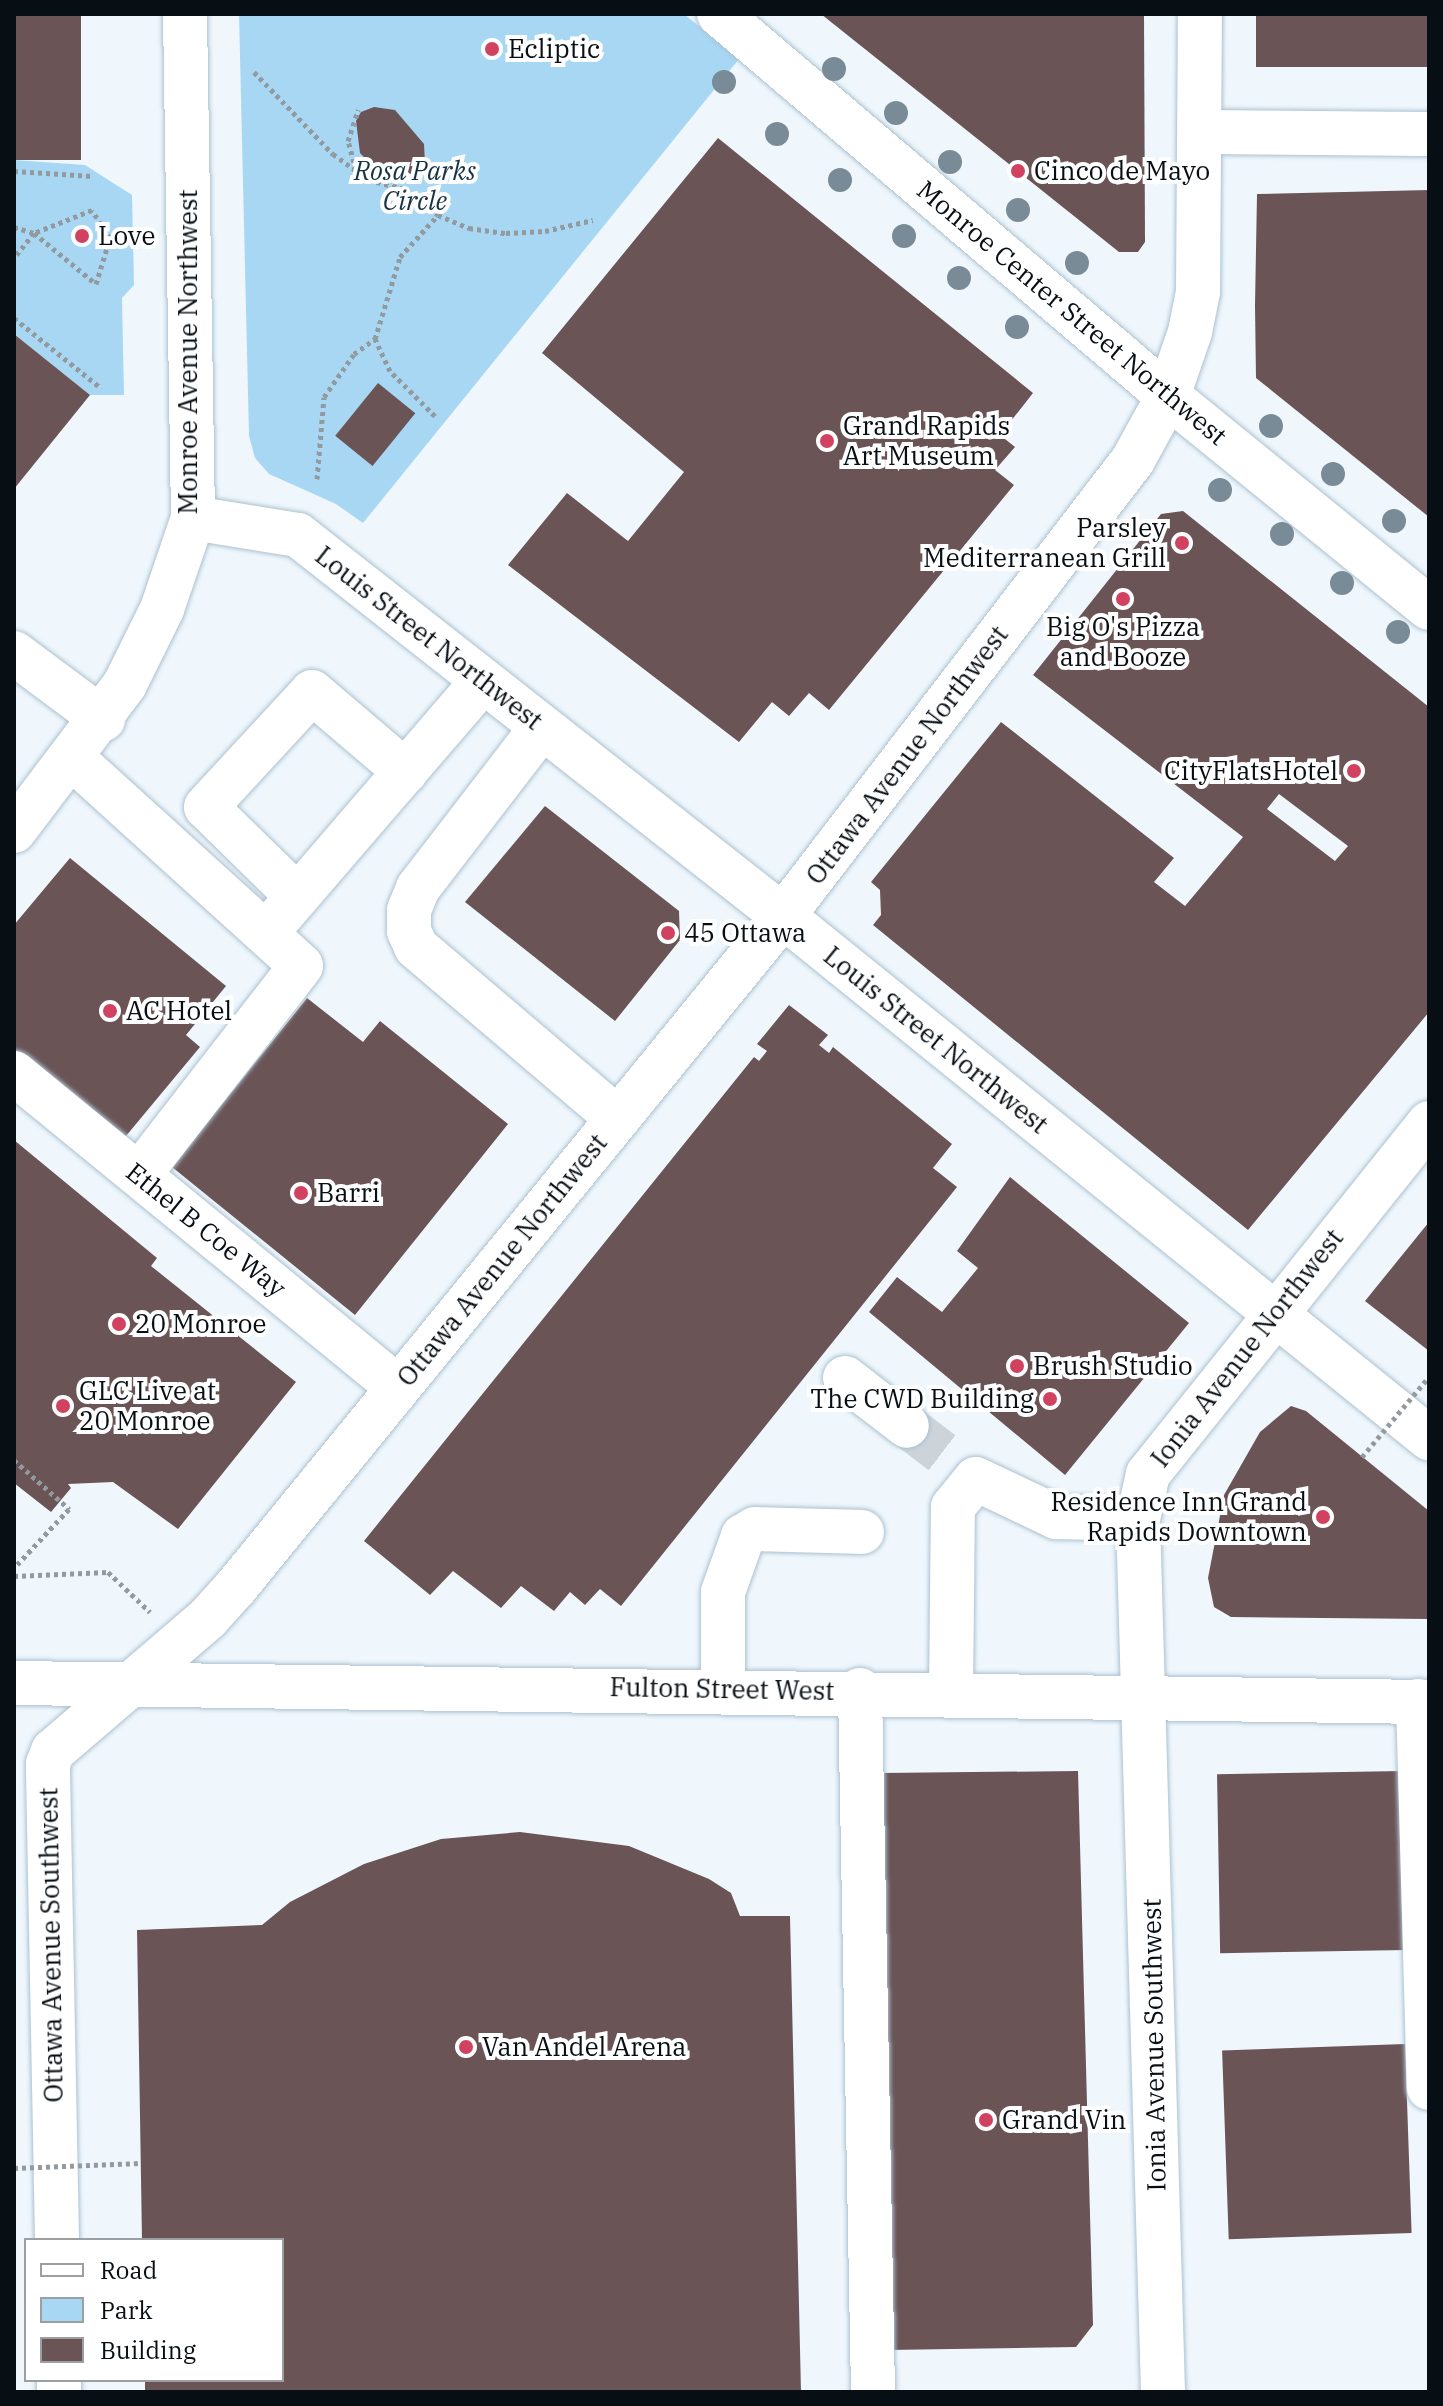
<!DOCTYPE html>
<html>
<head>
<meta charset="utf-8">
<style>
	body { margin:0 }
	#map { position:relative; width:1443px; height:2406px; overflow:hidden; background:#eff7fd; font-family:"IBM Plex Serif",serif }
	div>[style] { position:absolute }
	.green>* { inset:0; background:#a8d7f4 }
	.building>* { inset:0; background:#6a5456; transform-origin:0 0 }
	.minor-tunnel>* { height:44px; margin-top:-22px; transform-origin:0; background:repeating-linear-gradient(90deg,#ccd4da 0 44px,transparent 0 66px) }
	.path>* { height:5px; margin-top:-2.5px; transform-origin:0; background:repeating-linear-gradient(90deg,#929a9f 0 4px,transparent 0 8px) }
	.roads { filter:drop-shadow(0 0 2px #acc1cf) drop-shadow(0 0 2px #acc1cf) }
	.minor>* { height:44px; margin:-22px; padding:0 22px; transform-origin:22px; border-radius:22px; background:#fff }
	.major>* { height:44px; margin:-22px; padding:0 22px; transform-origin:22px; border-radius:22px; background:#fff }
	.path-bridge>* { height:5px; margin-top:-2.5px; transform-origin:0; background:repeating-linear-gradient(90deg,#929a9f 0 4px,transparent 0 8px) }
	.trees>* { width:24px; height:24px; margin:-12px; border-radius:50%; background:#788b97 }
	.dots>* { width:22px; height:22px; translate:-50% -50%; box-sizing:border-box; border:4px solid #fff; border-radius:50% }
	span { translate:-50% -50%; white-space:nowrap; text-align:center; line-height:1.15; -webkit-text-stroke:8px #fff; paint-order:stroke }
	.poi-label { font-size:26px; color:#080f14 }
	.left { translate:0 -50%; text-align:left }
	.right { translate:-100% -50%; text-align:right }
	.park-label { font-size:26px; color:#163344; font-style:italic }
	.street-label { font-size:26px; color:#080f14 }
	.frame { position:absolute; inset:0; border:16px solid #080f14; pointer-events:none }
	.legend { position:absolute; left:24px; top:2238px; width:260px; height:144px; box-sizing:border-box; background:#fff; border:2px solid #9c9fa1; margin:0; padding:10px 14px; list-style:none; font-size:24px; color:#080f14 }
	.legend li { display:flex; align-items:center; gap:16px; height:40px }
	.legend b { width:40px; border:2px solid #9c9fa1 }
</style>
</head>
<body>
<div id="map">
	<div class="green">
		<div style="clip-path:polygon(239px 14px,684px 14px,739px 59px,363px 523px,336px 504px,269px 474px,255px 458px,249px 436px)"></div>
		<div style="clip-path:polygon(14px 160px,85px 165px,132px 195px,134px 285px,122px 298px,124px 395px,90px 395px,14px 334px)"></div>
	</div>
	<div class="building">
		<div style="left:14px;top:14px;width:67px;height:146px"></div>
		<div style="clip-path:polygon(821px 14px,1144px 14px,1145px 242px,1138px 252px,1119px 252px)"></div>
		<div style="left:1256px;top:14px;width:173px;height:53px"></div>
		<div style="clip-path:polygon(374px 107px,395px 110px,424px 144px,425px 164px,409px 182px,381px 175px,360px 153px,356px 121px,361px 112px)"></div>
		<div style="clip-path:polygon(718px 138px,1033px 393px,1000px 435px,1015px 447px,995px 470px,1014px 485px,829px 710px,809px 693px,789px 716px,772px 702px,739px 742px,508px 565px,567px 493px,628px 541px,684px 472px,542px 353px)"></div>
		<div style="clip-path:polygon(1429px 190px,1429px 517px,1256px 378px,1255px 306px,1257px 194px)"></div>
		<div style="clip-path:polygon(14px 334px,90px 395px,14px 489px)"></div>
		<div style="left:378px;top:383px;width:48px;height:68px;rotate:39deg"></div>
		<div style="clip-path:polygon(evenodd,1183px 511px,1429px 707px,1429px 1012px,1248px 1230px,873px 925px,881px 915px,880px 890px,871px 882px,1001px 722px,1174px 858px,1154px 882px,1185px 906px,1243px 837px,1033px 675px,1161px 514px,1183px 511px,1279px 794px,1348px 846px,1335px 861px,1267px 809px,1279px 794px)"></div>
		<div style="clip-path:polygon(545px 806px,679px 911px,680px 940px,615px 1021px,465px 902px)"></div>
		<div style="clip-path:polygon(70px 858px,226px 986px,186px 1035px,200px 1047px,121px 1142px,14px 1054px,14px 925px)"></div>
		<div style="clip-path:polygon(307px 998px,363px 1042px,380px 1021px,508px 1124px,355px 1315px,172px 1167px)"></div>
		<div style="clip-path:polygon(789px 1005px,828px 1035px,819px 1045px,829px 1053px,833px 1047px,952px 1144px,933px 1168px,957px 1187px,621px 1606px,600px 1589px,585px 1605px,570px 1592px,554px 1611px,521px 1586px,501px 1608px,453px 1571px,430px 1595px,364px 1541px,754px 1057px,759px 1061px,767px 1051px,757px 1044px)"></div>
		<div style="clip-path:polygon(14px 1140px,157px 1258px,151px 1266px,296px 1382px,178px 1529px,113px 1482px,68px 1484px,71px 1488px,51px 1512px,14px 1483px)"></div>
		<div style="clip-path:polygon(1010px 1177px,1189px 1323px,1065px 1475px,869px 1312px,897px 1277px,942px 1312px,978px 1268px,957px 1251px)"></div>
		<div style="clip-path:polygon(1429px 1222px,1429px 1351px,1365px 1301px)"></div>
		<div style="clip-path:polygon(1291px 1406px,1306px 1411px,1429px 1511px,1429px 1619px,1231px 1617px,1214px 1607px,1208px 1578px,1224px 1495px,1260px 1432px)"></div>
		<div style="clip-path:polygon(1078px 1771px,1093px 2325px,1076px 2347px,887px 2350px,882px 1773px)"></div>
		<div style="left:1403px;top:1771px;width:179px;height:186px;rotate:89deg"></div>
		<div style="clip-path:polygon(520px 1832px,629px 1846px,709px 1879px,731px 1893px,740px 1916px,790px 1916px,801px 2392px,145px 2392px,145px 2380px,282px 2380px,282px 2240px,142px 2240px,137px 1930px,262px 1925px,290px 1902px,364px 1864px,441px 1839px)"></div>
		<div style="left:1405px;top:2044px;width:189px;height:183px;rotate:88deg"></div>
	</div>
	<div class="minor-tunnel">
		<div style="left:907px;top:1426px;width:58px;rotate:37.3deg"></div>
	</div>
	<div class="path">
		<div style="left:254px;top:72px;width:114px;rotate:46.1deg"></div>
		<div style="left:333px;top:154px;width:44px;rotate:35.8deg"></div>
		<div style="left:369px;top:180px;width:36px;rotate:14deg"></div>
		<div style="left:404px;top:189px;width:43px;rotate:37.4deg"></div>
		<div style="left:438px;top:215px;width:34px;rotate:23deg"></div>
		<div style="left:469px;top:228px;width:37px;rotate:8deg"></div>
		<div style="left:506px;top:233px;width:39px;rotate:-3deg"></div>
		<div style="left:545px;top:231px;width:49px;rotate:-12.9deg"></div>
		<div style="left:356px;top:170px;width:30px;rotate:-105deg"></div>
		<div style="left:348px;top:141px;width:33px;rotate:-72deg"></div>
		<div style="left:14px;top:171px;width:79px;rotate:3.6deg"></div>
		<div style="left:14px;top:227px;width:21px;rotate:17deg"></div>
		<div style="left:34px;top:233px;width:80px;rotate:39.4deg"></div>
		<div style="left:96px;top:284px;width:48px;rotate:-73.1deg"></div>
		<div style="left:110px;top:238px;width:33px;rotate:-123deg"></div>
		<div style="left:92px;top:210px;width:62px;rotate:158.4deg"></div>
		<div style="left:34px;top:233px;width:32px;rotate:129deg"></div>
		<div style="left:14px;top:318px;width:112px;rotate:38.8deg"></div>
		<div style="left:435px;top:416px;width:64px;rotate:-135deg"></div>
		<div style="left:390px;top:371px;width:35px;rotate:-115deg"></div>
		<div style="left:375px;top:339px;width:86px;rotate:-73deg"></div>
		<div style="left:400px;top:257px;width:57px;rotate:-47.9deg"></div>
		<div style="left:317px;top:479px;width:82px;rotate:-85.1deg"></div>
		<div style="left:324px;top:397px;width:52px;rotate:-55.1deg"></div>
		<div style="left:354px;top:354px;width:26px;rotate:-36deg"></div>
		<div style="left:14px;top:1460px;width:74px;rotate:41.7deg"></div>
		<div style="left:69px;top:1509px;width:81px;rotate:133deg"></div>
		<div style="left:14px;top:1576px;width:94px;rotate:-2.4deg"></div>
		<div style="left:108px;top:1572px;width:58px;rotate:43.6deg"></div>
	</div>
	<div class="roads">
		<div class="minor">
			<div style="left:719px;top:14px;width:590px;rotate:40.39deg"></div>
			<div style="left:1168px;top:396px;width:336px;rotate:39.1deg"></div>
			<div style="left:1201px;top:132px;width:228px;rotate:0.5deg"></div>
			<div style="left:193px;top:518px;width:106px;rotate:9.2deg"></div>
			<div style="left:298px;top:535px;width:617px;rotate:38.15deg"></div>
			<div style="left:783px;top:916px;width:831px;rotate:38.94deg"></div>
			<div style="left:14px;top:653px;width:111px;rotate:36.6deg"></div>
			<div style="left:542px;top:727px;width:203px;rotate:127.6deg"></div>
			<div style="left:418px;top:888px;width:24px;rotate:112deg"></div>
			<div style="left:409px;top:910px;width:21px;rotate:90deg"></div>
			<div style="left:409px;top:931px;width:17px;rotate:66deg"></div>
			<div style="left:416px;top:947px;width:265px;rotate:40.4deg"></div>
			<div style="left:72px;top:758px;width:309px;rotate:42.2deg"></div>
			<div style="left:301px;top:966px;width:264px;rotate:127.8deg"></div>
			<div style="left:297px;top:896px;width:127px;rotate:-135.6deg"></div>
			<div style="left:206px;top:807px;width:156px;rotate:-47.3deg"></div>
			<div style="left:312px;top:692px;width:123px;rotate:40.4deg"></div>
			<div style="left:279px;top:918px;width:313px;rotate:-49.3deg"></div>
			<div style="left:14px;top:1073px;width:496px;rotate:39.3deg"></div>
			<div style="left:845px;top:1378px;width:78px;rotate:37.7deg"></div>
			<div style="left:723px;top:1689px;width:97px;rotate:-90deg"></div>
			<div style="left:723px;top:1592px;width:59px;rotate:-70.3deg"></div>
			<div style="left:743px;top:1536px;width:14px;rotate:-30deg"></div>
			<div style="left:755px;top:1529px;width:107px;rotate:1.6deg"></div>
			<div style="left:860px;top:1690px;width:702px;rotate:88.94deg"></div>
			<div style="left:951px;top:1692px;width:185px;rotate:-89.4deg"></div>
			<div style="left:953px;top:1507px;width:36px;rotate:-51deg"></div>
			<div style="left:976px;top:1479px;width:89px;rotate:25.4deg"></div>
			<div style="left:1056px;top:1517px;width:82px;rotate:1.4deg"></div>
			<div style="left:1418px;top:1701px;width:387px;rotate:88.4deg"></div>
			<div style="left:57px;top:2240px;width:476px;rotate:-91.1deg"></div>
			<div style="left:48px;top:1764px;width:14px;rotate:-69deg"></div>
			<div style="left:53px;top:1751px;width:204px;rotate:-40.6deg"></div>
			<div style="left:208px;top:1618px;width:42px;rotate:-47.9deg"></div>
			<div style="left:236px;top:1587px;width:866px;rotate:-50.81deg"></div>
			<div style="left:783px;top:916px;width:575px;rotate:-52.49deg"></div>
			<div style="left:1133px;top:460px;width:73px;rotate:-61.3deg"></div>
			<div style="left:1168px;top:396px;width:68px;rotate:-71deg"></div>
			<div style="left:1190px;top:332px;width:41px;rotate:-78.7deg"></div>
			<div style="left:1198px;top:292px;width:278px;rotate:-89.6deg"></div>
			<div style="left:59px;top:2380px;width:12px;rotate:90deg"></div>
			<div style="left:1163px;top:2392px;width:873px;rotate:-91.64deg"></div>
			<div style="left:1138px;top:1519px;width:46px;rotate:-77.5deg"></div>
			<div style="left:1148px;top:1474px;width:450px;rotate:-51.3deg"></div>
		</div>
		<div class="major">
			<div style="left:14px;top:831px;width:184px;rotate:-52.9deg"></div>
			<div style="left:125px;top:684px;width:84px;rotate:-63.7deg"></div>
			<div style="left:162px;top:609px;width:96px;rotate:-71.2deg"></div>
			<div style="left:193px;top:518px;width:504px;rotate:-90.91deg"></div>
			<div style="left:14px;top:1683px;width:1415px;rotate:0.77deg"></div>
		</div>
	</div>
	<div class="path-bridge">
		<div style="left:1362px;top:1457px;width:104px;rotate:-50.1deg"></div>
		<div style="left:14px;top:2168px;width:127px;rotate:-2.3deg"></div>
	</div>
	<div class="trees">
		<div style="left:834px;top:69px"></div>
		<div style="left:724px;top:82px"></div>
		<div style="left:896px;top:113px"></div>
		<div style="left:777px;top:134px"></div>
		<div style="left:950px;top:162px"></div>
		<div style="left:840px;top:180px"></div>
		<div style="left:1018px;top:210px"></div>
		<div style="left:904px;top:236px"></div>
		<div style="left:1077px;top:263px"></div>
		<div style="left:959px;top:278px"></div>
		<div style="left:1017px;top:327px"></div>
		<div style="left:1271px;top:426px"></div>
		<div style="left:1333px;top:474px"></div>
		<div style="left:1220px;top:490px"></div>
		<div style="left:1394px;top:521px"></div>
		<div style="left:1282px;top:534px"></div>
		<div style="left:1342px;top:583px"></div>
		<div style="left:1398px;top:632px"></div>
	</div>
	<div class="dots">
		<div style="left:492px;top:49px;background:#d14160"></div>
		<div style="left:1018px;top:171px;background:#d14160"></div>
		<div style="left:82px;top:236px;background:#d14160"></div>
		<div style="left:827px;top:441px;background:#d14160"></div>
		<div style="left:1182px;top:543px;background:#d14160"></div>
		<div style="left:1123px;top:599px;background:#d14160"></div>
		<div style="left:1354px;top:771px;background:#d14160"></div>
		<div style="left:668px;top:933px;background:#d14160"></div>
		<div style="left:110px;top:1011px;background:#d14160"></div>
		<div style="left:301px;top:1193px;background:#d14160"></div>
		<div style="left:119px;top:1324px;background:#d14160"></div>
		<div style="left:1017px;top:1366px;background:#d14160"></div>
		<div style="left:1050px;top:1399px;background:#d14160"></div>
		<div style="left:63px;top:1406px;background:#d14160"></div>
		<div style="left:1323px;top:1517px;background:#d14160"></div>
		<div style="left:466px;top:2047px;background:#d14160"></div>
		<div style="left:986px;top:2120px;background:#d14160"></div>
	</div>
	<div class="poi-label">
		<span class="left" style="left:508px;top:49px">Ecliptic</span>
		<span class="left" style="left:1034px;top:171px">Cinco de Mayo</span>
		<span class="left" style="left:98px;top:236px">Love</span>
		<span class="left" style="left:843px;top:441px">Grand Rapids<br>Art Museum</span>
		<span class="right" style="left:1166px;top:543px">Parsley<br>Mediterranean Grill</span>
		<span style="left:1123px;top:642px">Big O's Pizza<br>and Booze</span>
		<span class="right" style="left:1338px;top:771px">CityFlatsHotel</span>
		<span class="left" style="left:684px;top:933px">45 Ottawa</span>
		<span class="left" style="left:126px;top:1011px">AC Hotel</span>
		<span class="left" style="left:317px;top:1193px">Barri</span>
		<span class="left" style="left:135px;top:1324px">20 Monroe</span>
		<span class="left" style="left:1033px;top:1366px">Brush Studio</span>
		<span class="left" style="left:79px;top:1406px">GLC Live at<br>20 Monroe</span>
		<span class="right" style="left:1034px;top:1399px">The CWD Building</span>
		<span class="right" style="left:1307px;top:1517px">Residence Inn Grand<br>Rapids Downtown</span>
		<span class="left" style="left:482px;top:2047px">Van Andel Arena</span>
		<span class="left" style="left:1002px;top:2120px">Grand Vin</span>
	</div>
	<div class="park-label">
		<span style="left:415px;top:186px">Rosa Parks<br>Circle</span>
	</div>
	<div class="street-label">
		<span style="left:1072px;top:313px;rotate:40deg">Monroe Center Street Northwest</span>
		<span style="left:188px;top:352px;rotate:-90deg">Monroe Avenue Northwest</span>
		<span style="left:429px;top:638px;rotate:38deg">Louis Street Northwest</span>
		<span style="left:907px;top:755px;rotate:-53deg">Ottawa Avenue Northwest</span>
		<span style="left:936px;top:1040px;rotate:39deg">Louis Street Northwest</span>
		<span style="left:206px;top:1230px;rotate:39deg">Ethel B Coe Way</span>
		<span style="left:502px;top:1260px;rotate:-51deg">Ottawa Avenue Northwest</span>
		<span style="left:1247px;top:1348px;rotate:-52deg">Ionia Avenue Northwest</span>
		<span style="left:722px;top:1689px;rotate:1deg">Fulton Street West</span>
		<span style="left:51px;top:1945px;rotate:-91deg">Ottawa Avenue Southwest</span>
		<span style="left:1154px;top:2045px;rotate:-91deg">Ionia Avenue Southwest</span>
	</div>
	<div class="frame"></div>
	<ul class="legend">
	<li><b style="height:10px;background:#fff"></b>Road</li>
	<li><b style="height:22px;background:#a8d7f4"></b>Park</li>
	<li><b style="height:22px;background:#6a5456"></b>Building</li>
	</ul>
</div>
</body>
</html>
